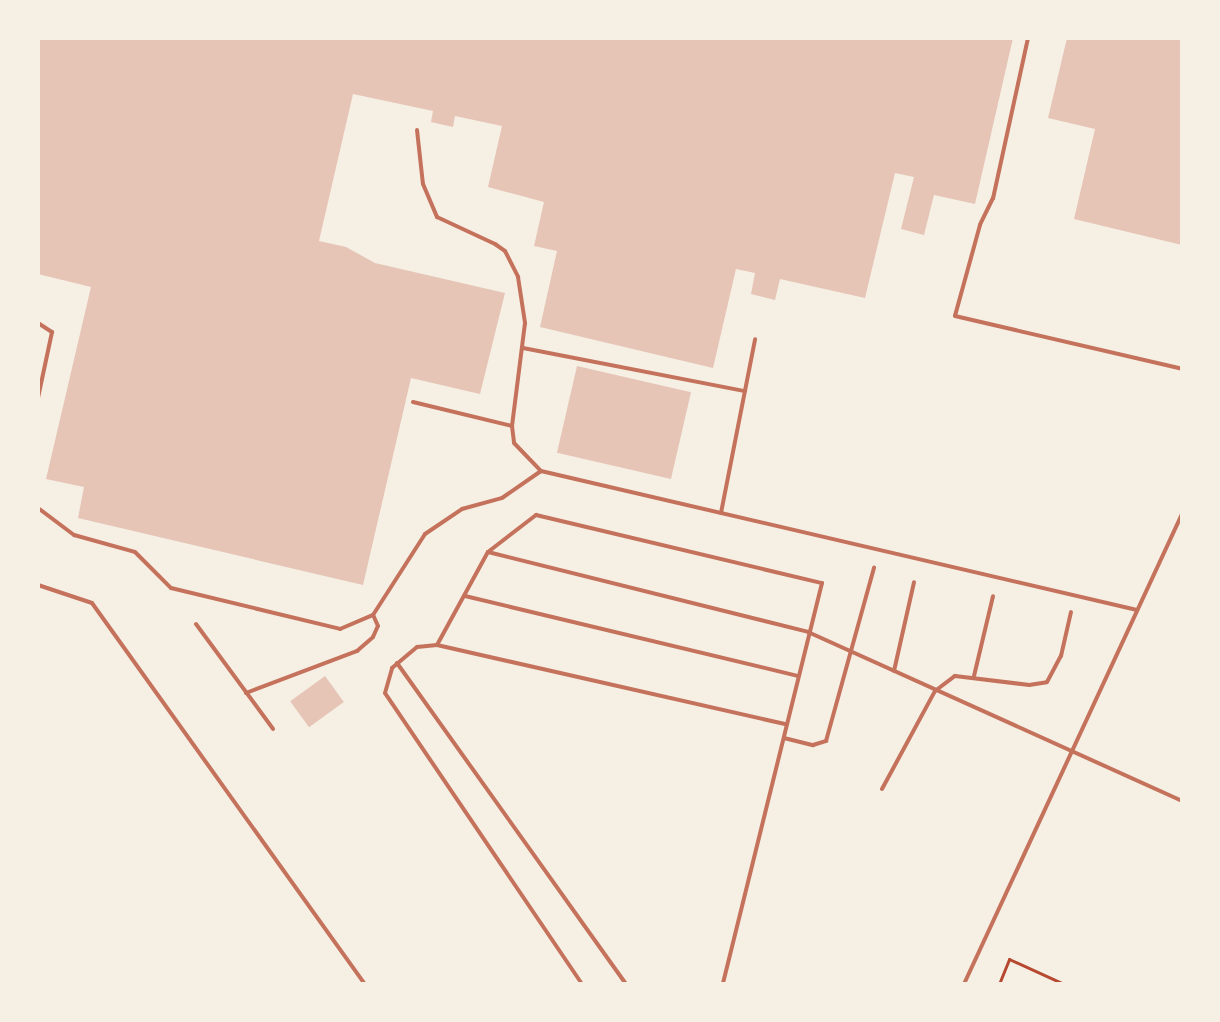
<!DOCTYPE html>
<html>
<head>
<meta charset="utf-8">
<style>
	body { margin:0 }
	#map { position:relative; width:1220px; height:1022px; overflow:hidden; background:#f6efe4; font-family:Montserrat,sans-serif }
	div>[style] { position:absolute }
	.building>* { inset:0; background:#e6c5b7; transform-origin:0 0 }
	.path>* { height:3px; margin:-1.5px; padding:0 1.5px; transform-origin:1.5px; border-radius:1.5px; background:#b5482f }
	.service>* { height:4px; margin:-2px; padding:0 2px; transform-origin:2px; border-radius:2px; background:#c5725c }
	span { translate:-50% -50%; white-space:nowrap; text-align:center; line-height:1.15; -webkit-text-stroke:8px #f6efe4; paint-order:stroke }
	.frame { position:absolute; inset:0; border:40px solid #f6efe4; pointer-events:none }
</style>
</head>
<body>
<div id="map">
	<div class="building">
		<div style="clip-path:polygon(38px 38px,1013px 38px,975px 204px,934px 195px,924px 235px,901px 229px,914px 177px,895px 173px,865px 298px,780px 279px,775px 300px,751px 294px,755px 273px,736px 269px,713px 368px,540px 327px,557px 251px,534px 246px,544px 202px,488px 187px,502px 126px,455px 116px,453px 127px,431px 122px,433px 111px,353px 94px,319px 241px,346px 247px,375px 263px,505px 293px,480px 394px,411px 378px,363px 585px,78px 518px,84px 487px,46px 479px,91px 287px,38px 274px)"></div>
		<div style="clip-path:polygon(1067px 38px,1182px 38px,1182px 245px,1074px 219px,1095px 129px,1048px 118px)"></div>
		<div style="left:577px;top:366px;width:117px;height:89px;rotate:13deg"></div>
		<div style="left:325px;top:676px;width:32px;height:43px;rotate:54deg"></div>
	</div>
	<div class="path">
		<div style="left:999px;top:984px;width:27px;rotate:-68deg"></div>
		<div style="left:1009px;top:959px;width:60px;rotate:24.4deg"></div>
	</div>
	<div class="service">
		<div style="left:1028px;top:38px;width:164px;rotate:102.3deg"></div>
		<div style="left:993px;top:198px;width:30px;rotate:116deg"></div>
		<div style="left:980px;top:225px;width:94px;rotate:105.4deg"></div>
		<div style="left:955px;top:316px;width:233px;rotate:13.1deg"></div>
		<div style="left:417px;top:130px;width:54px;rotate:83.7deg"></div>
		<div style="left:423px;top:184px;width:36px;rotate:67deg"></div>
		<div style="left:437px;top:217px;width:64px;rotate:25deg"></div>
		<div style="left:495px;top:244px;width:12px;rotate:35deg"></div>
		<div style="left:505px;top:251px;width:29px;rotate:63deg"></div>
		<div style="left:518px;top:277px;width:47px;rotate:81.3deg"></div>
		<div style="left:525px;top:323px;width:104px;rotate:97.2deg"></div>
		<div style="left:512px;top:426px;width:17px;rotate:83deg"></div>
		<div style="left:514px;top:443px;width:39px;rotate:46deg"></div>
		<div style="left:38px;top:323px;width:17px;rotate:33deg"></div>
		<div style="left:52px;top:332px;width:67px;rotate:102deg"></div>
		<div style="left:523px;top:348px;width:226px;rotate:11deg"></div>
		<div style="left:413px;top:402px;width:102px;rotate:13.6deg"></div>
		<div style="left:38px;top:508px;width:45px;rotate:36.9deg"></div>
		<div style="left:74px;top:535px;width:63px;rotate:15.6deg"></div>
		<div style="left:135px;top:552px;width:51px;rotate:45deg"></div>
		<div style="left:171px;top:588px;width:174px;rotate:13.6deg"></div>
		<div style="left:340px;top:629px;width:36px;rotate:-23deg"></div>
		<div style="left:373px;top:615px;width:96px;rotate:-57.3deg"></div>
		<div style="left:425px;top:534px;width:45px;rotate:-34deg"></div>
		<div style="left:462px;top:509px;width:41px;rotate:-15.4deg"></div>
		<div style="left:502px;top:498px;width:47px;rotate:-34.7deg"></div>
		<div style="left:541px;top:471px;width:612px;rotate:13.13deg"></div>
		<div style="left:721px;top:513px;width:177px;rotate:-78.9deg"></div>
		<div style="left:488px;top:552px;width:330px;rotate:14deg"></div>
		<div style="left:808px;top:632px;width:410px;rotate:24.3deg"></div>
		<div style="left:38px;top:585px;width:57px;rotate:18.4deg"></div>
		<div style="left:92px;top:603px;width:469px;rotate:54.4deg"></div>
		<div style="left:465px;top:596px;width:342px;rotate:13.5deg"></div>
		<div style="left:196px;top:624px;width:130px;rotate:53.7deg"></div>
		<div style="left:437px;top:645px;width:106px;rotate:-61.3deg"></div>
		<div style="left:488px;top:552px;width:61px;rotate:-37.6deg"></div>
		<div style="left:536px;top:515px;width:294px;rotate:13.4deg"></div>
		<div style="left:822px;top:583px;width:413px;rotate:103.9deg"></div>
		<div style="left:397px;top:663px;width:394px;rotate:54.5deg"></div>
		<div style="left:894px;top:671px;width:91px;rotate:-77.3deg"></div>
		<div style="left:974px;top:676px;width:82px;rotate:-76.6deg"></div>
		<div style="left:246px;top:693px;width:119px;rotate:-20.7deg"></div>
		<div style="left:357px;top:651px;width:21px;rotate:-41deg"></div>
		<div style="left:373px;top:637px;width:12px;rotate:-66deg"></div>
		<div style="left:378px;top:626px;width:12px;rotate:-114deg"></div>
		<div style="left:784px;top:738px;width:30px;rotate:14deg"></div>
		<div style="left:813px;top:745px;width:14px;rotate:-17deg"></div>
		<div style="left:826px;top:741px;width:180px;rotate:-74.5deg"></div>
		<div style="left:882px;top:789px;width:111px;rotate:-61.6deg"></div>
		<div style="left:935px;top:691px;width:25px;rotate:-37deg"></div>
		<div style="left:955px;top:676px;width:75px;rotate:6.9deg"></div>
		<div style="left:1029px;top:685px;width:18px;rotate:-9deg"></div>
		<div style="left:1047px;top:682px;width:30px;rotate:-62deg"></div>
		<div style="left:1061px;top:656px;width:45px;rotate:-77.2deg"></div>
		<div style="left:582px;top:984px;width:351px;rotate:-124.1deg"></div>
		<div style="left:385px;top:693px;width:26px;rotate:-74deg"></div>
		<div style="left:392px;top:668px;width:33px;rotate:-40deg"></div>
		<div style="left:417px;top:647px;width:20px;rotate:-6deg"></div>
		<div style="left:437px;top:645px;width:358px;rotate:12.8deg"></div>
		<div style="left:964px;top:984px;width:518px;rotate:-65.12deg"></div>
	</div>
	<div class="frame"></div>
</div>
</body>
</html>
